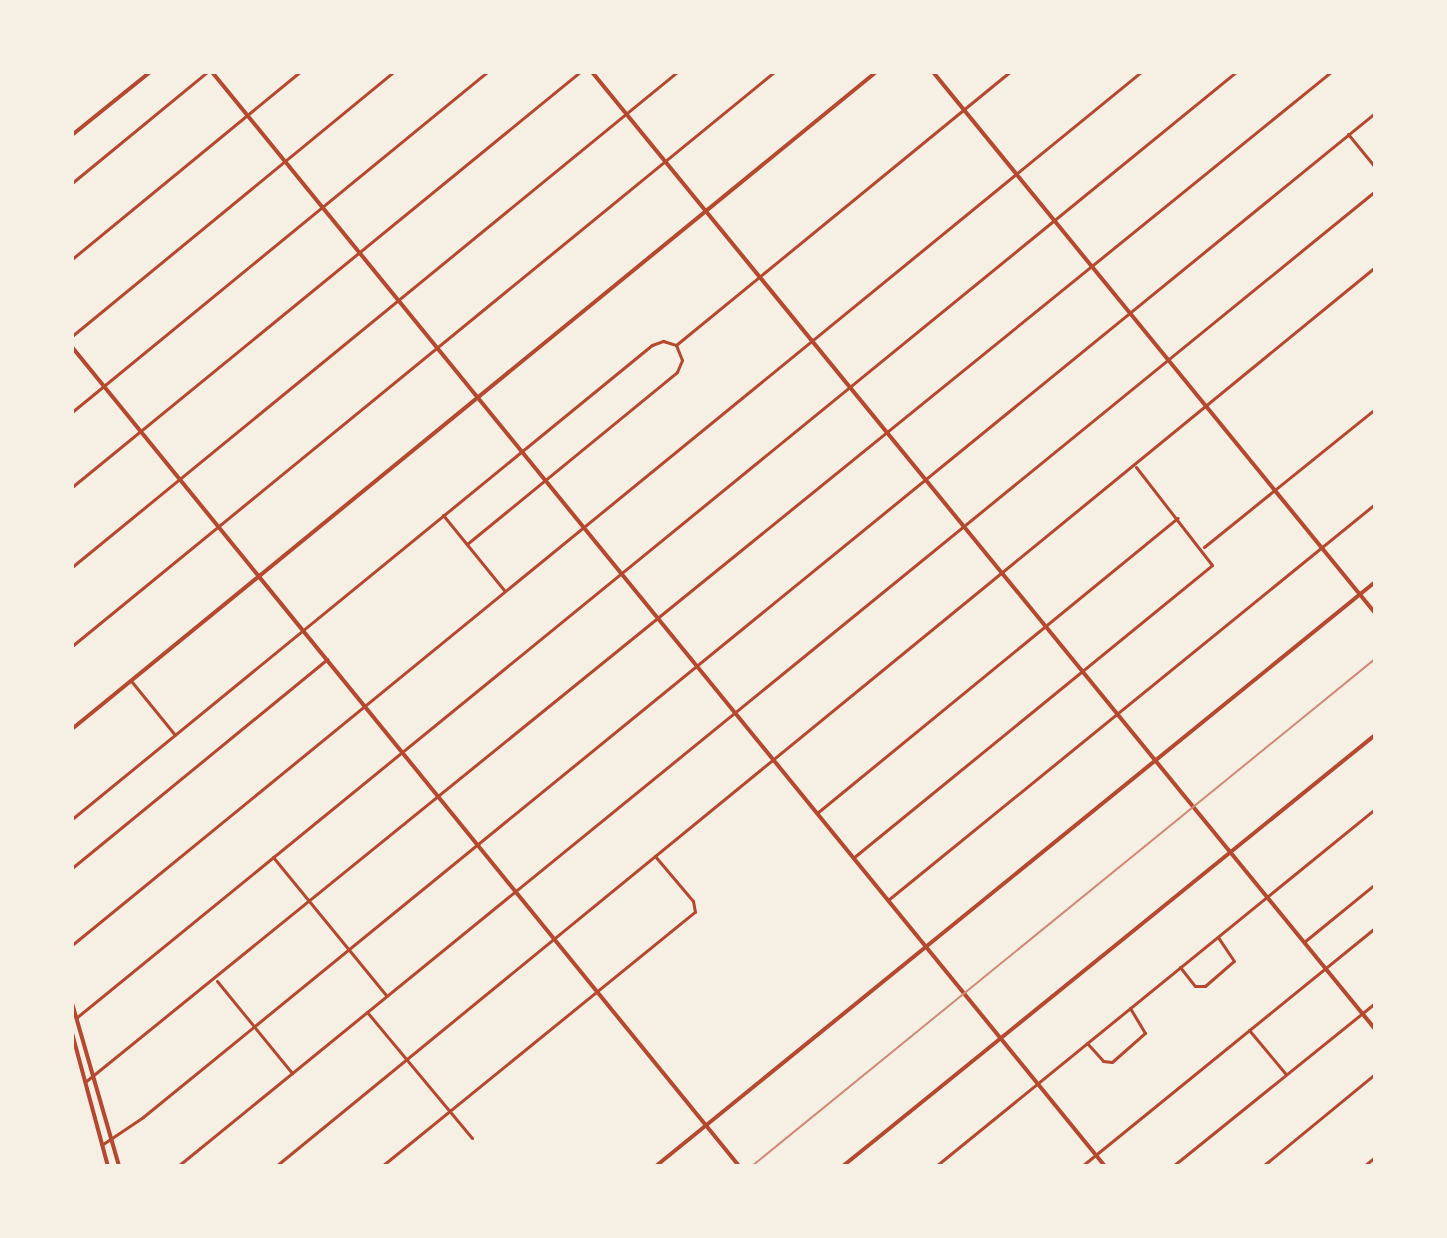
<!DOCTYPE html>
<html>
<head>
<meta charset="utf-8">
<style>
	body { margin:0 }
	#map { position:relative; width:1447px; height:1238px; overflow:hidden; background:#f6efe4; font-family:Quicksand,sans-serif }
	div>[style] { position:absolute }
	.minor>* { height:3px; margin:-1.5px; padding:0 1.5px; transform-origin:1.5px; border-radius:1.5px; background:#b5482f }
	.tertiary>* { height:4px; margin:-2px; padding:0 2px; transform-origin:2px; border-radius:2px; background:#b5482f }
	.secondary>* { height:4px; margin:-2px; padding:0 2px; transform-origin:2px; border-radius:2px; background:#b5482f }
	.rail>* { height:2px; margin:-1px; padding:0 1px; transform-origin:1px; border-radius:1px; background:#cf8b77 }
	span { translate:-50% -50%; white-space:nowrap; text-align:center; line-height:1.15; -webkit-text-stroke:8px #f6efe4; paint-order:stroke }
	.frame { position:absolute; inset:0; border:74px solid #f6efe4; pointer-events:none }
</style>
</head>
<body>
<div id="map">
	<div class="minor">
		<div style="left:1348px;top:134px;width:43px;rotate:50.7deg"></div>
		<div style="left:72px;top:183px;width:175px;rotate:-39.4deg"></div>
		<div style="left:72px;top:259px;width:295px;rotate:-39.4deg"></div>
		<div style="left:72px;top:336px;width:416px;rotate:-39.4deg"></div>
		<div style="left:676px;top:345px;width:431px;rotate:-39.3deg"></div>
		<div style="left:72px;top:412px;width:536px;rotate:-39.33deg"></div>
		<div style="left:72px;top:487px;width:656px;rotate:-39.25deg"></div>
		<div style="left:443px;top:515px;width:97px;rotate:50.9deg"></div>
		<div style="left:467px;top:544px;width:271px;rotate:-39.3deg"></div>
		<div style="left:677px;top:372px;width:13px;rotate:-67deg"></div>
		<div style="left:682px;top:360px;width:16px;rotate:-112deg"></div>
		<div style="left:1204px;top:547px;width:220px;rotate:-38.9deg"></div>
		<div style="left:72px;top:567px;width:782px;rotate:-39.29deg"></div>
		<div style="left:72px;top:646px;width:907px;rotate:-39.27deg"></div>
		<div style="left:132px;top:682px;width:68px;rotate:50.9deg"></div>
		<div style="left:817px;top:813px;width:466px;rotate:-39.3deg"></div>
		<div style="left:72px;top:819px;width:749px;rotate:-39.26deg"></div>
		<div style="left:652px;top:345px;width:12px;rotate:-20deg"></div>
		<div style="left:663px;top:341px;width:14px;rotate:17deg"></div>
		<div style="left:273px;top:857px;width:178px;rotate:50.7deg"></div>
		<div style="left:853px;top:858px;width:463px;rotate:-39.2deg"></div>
		<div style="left:1212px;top:565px;width:124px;rotate:-127.8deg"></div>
		<div style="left:72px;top:868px;width:330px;rotate:-39.3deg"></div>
		<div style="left:888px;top:900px;width:628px;rotate:-39.12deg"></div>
		<div style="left:1304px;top:942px;width:92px;rotate:-39.2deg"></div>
		<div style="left:72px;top:945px;width:1380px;rotate:-39.24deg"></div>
		<div style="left:1180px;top:967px;width:24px;rotate:52deg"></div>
		<div style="left:1195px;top:986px;width:10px"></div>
		<div style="left:1205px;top:986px;width:38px;rotate:-41deg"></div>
		<div style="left:1234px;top:961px;width:29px;rotate:-124deg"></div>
		<div style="left:217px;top:981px;width:119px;rotate:50.8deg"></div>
		<div style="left:367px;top:1012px;width:164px;rotate:50.2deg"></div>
		<div style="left:76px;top:1018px;width:1497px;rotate:-39.2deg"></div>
		<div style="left:1249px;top:1030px;width:56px;rotate:50.1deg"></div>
		<div style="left:1087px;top:1043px;width:24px;rotate:48deg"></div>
		<div style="left:1103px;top:1061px;width:9px;rotate:6deg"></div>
		<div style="left:1112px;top:1062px;width:44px;rotate:-41.3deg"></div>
		<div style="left:1145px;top:1033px;width:29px;rotate:-121deg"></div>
		<div style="left:85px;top:1082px;width:1604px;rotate:-39.03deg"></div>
		<div style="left:103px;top:1144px;width:48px;rotate:-34deg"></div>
		<div style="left:143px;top:1117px;width:1589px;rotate:-39.18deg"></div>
		<div style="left:178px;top:1166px;width:1544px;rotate:-39.16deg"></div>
		<div style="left:276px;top:1166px;width:1420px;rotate:-39.28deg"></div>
		<div style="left:382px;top:1166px;width:403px;rotate:-39.1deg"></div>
		<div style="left:695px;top:912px;width:11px;rotate:-100deg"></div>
		<div style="left:693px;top:901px;width:59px;rotate:-130.2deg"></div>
		<div style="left:936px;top:1166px;width:566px;rotate:-39.12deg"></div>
		<div style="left:1082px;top:1166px;width:377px;rotate:-39.1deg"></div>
		<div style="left:1173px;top:1166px;width:260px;rotate:-38.9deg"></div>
		<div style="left:1263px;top:1166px;width:145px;rotate:-39.4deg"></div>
		<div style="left:1364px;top:1166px;width:14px;rotate:-39deg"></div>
	</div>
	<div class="tertiary">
		<div style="left:933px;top:72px;width:699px;rotate:50.75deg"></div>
		<div style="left:72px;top:347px;width:1056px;rotate:50.84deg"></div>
	</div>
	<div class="secondary">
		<div style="left:212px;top:72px;width:1412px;rotate:50.78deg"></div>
		<div style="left:592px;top:72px;width:1237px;rotate:50.71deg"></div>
		<div style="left:72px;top:135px;width:100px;rotate:-38.9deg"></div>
		<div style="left:72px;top:729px;width:1038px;rotate:-39.25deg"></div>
		<div style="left:72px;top:1003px;width:170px;rotate:73.9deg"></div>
		<div style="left:72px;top:1033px;width:138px;rotate:74.9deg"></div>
		<div style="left:656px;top:1166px;width:926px;rotate:-39.08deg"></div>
		<div style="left:843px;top:1166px;width:685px;rotate:-39.01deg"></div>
	</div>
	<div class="rail">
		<div style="left:752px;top:1166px;width:803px;rotate:-39.14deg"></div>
	</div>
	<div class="frame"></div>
</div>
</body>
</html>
